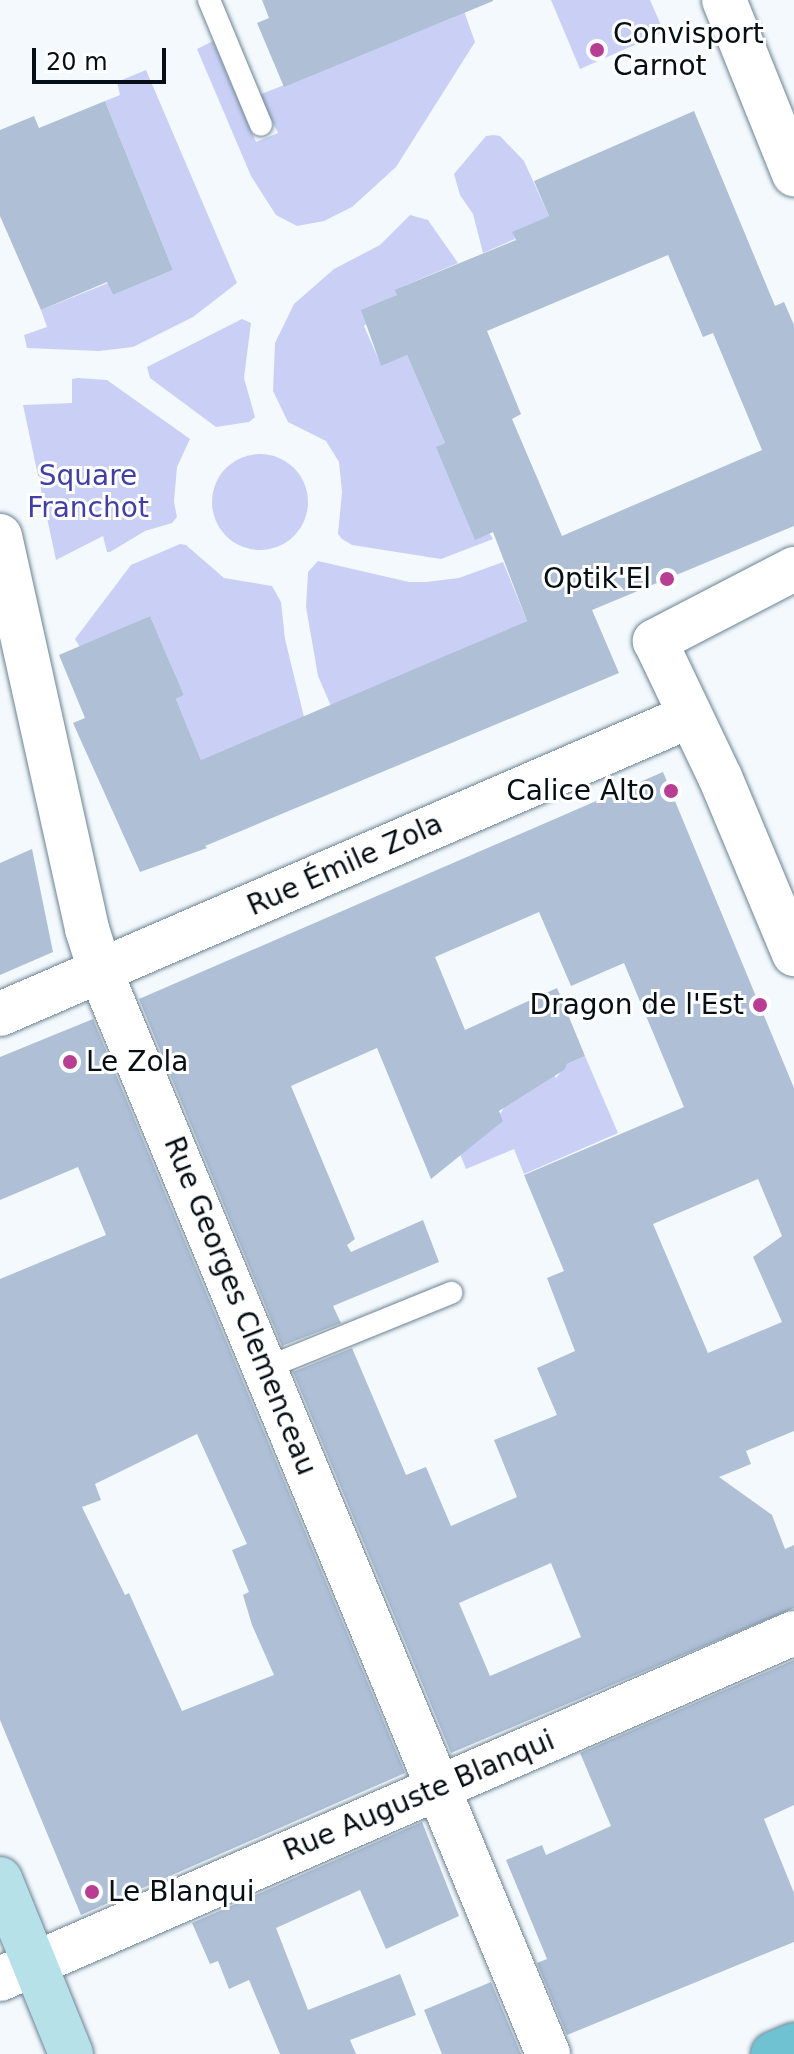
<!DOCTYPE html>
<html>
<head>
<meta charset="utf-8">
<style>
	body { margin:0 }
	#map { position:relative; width:794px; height:2054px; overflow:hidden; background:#f4f9fd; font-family:"DejaVu Sans",sans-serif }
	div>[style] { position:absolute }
	.green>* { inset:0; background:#cad0f5 }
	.round { border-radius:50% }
	.building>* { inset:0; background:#aebfd6 }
	.roads { filter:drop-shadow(0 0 2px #6b8393) drop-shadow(0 0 2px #6b8393) }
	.lane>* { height:22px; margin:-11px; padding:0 11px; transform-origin:11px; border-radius:11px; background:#fff }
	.street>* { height:44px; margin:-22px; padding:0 22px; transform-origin:22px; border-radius:22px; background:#fff }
	.secondary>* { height:44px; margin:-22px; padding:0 22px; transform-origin:22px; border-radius:22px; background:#b6e1e8 }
	.primary>* { height:44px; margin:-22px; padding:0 22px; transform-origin:22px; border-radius:22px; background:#6ec2d1 }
	.dots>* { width:22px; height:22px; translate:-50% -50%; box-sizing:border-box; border:4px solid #fff; border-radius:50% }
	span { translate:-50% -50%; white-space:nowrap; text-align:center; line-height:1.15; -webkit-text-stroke:6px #fff; paint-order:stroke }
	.poi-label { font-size:28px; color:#060f15 }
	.left { translate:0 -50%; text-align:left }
	.right { translate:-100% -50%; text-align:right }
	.park-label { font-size:28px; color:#413fa5 }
	.street-label { font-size:28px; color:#060f15 }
	.scale { position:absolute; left:32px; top:48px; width:134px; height:36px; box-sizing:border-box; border:4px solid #060f15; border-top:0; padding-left:10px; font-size:24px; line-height:28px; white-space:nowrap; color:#060f15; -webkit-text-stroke:6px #fff; paint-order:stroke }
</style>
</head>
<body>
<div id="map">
	<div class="green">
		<div style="clip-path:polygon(460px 0,475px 42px,396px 167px,352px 207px,324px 221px,297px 226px,276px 215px,251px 176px,197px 49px,213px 41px,256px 142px,278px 133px,259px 95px,454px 17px)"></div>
		<div style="clip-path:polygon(551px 0,650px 0,664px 32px,580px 69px)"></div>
		<div style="clip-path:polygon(146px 70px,237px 283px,193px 317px,133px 347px,99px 351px,27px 348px,24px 335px,47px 327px,41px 310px,108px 283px,113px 295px,173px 270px,105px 101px,120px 95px,117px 82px)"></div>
		<div style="clip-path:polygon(493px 135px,500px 136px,524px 161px,549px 216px,513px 232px,515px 239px,483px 253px,473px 214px,460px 195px,454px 174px,486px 136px)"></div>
		<div style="clip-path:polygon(410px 215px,428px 220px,458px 263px,394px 290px,397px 295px,364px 326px,381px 365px,407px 355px,445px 443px,437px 447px,493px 539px,441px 559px,352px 545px,342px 539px,338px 534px,342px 492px,339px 462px,326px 441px,288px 422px,273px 391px,275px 343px,294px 304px,334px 269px,380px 245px)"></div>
		<div style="clip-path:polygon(242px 319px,251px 323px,244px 378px,255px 417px,249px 422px,216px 427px,150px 378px,147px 367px)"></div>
		<div style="clip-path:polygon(78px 378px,107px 380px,190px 439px,177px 467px,174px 502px,177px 517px,172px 523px,145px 531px,110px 552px,107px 552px,103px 536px,56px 560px,23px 405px,72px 403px,72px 379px)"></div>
		<div class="round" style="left:212px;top:454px;width:96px;height:96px"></div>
		<div style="clip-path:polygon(180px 544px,186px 545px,224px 578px,272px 586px,281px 602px,285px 639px,304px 717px,201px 760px,176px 699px,184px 695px,150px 616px,80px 647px,75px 639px,131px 565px)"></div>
		<div style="clip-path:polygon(318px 561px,409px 582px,426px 582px,459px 578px,503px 562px,527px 621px,331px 706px,318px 676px,306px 607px,308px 572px)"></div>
		<div style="clip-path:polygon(411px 1033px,491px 1093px,500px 1114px,512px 1095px,553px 1073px,556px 1078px,567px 1064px,585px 1056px,618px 1133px,524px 1174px,514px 1149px,466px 1169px)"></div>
	</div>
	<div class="building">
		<div style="clip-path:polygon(262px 0,493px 0,493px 1px,284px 87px,257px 23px,269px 18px)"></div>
		<div style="clip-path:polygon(105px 101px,173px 270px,113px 295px,107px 282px,41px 310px,0 216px,0 130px,34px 116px,39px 128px)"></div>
		<div style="clip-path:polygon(evenodd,694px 111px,775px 306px,784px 302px,794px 325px,794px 526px,592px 610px,619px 673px,205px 846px,207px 848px,140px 872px,73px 723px,85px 718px,59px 655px,150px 616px,184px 695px,176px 699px,201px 760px,527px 621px,493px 532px,475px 540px,436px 447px,445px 443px,407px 355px,381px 366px,361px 310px,397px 295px,394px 290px,516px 240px,512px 232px,549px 216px,534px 181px,694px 111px,668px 255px,703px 337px,713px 333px,762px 450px,562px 536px,512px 419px,521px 414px,487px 331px,668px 255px)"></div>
		<div style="clip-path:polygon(evenodd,663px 772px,794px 1088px,794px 1431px,746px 1451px,751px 1464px,719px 1477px,772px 1515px,785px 1549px,794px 1545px,794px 1608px,451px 1753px,293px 1372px,352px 1348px,406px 1475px,426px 1467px,451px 1526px,517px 1497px,494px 1440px,557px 1415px,537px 1368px,575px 1351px,547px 1278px,564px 1271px,524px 1175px,684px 1107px,624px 963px,571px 986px,539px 912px,435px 957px,465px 1030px,557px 988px,585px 1056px,567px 1064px,564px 1070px,499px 1111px,503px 1121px,431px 1179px,377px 1048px,291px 1086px,355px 1239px,347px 1245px,351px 1252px,423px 1220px,439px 1262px,333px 1306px,341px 1323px,282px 1346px,139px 999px,663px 772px,758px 1179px,782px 1236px,753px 1257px,782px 1322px,708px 1353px,653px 1224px,758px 1179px,663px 772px,551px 1563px,581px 1637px,490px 1676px,459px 1603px,551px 1563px)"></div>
		<div style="clip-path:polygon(32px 849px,53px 952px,0 975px,0 863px)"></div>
		<div style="clip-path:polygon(evenodd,93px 1019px,405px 1773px,81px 1915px,0 1720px,0 1279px,106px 1235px,78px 1167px,0 1200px,0 1057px,93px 1019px,197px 1434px,247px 1544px,232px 1550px,249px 1592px,243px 1595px,252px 1625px,274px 1675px,182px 1711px,129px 1593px,125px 1595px,82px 1507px,101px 1500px,95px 1484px,197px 1434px)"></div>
		<div style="clip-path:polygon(794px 1660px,794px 1805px,764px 1819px,794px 1893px,794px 1942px,567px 2035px,537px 1963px,547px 1959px,506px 1860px,542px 1845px,546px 1855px,611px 1826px,580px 1753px)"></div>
		<div style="clip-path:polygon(422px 1822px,459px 1916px,386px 1949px,360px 1890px,276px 1928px,308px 2010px,400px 1974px,416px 2015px,350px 2040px,356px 2054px,280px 2054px,249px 1980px,229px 1989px,218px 1961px,210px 1964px,192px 1923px)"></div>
		<div style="clip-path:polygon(491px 1982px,521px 2054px,442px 2054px,424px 2010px)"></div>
	</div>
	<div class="roads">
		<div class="lane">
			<div style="left:209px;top:0;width:135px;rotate:67.4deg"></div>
			<div style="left:266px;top:1368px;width:200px;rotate:-22.1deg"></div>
		</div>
		<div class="street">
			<div style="left:724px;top:0;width:188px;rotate:68.1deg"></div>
			<div style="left:0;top:536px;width:403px;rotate:77.5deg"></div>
			<div style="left:87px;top:929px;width:46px;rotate:72.3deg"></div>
			<div style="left:101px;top:973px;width:1170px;rotate:67.53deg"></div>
			<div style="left:794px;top:569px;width:157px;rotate:152.6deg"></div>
			<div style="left:655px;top:641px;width:151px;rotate:64.5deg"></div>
			<div style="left:720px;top:777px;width:192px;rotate:67.3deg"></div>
			<div style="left:0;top:1014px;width:752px;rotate:-23.36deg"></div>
			<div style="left:0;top:1979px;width:866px;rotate:-23.55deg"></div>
		</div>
		<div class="secondary">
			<div style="left:0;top:1879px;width:189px;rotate:67.9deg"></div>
		</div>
		<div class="primary">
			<div style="left:773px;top:2054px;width:23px;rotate:-23deg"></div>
		</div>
	</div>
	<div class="dots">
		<div style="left:597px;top:50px;background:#b73e92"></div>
		<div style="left:667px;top:579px;background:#b73e92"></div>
		<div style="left:671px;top:791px;background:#b73e92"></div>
		<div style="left:760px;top:1005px;background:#b73e92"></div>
		<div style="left:70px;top:1062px;background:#b73e92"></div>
		<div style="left:92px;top:1892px;background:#b73e92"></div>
	</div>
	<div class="poi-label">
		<span class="left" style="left:613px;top:50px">Convisport<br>Carnot</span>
		<span class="right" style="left:651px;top:579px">Optik'El</span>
		<span class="right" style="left:655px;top:791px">Calice Alto</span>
		<span class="right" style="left:744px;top:1005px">Dragon de l'Est</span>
		<span class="left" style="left:86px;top:1062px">Le Zola</span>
		<span class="left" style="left:108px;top:1892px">Le Blanqui</span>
	</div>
	<div class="park-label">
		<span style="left:88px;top:492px">Square<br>Franchot</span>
	</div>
	<div class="street-label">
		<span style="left:345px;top:865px;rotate:-24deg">Rue Émile Zola</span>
		<span style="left:240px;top:1306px;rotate:68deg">Rue Georges Clemenceau</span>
		<span style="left:419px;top:1796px;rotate:-23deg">Rue Auguste Blanqui</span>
	</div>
	<div class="scale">20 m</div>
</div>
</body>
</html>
